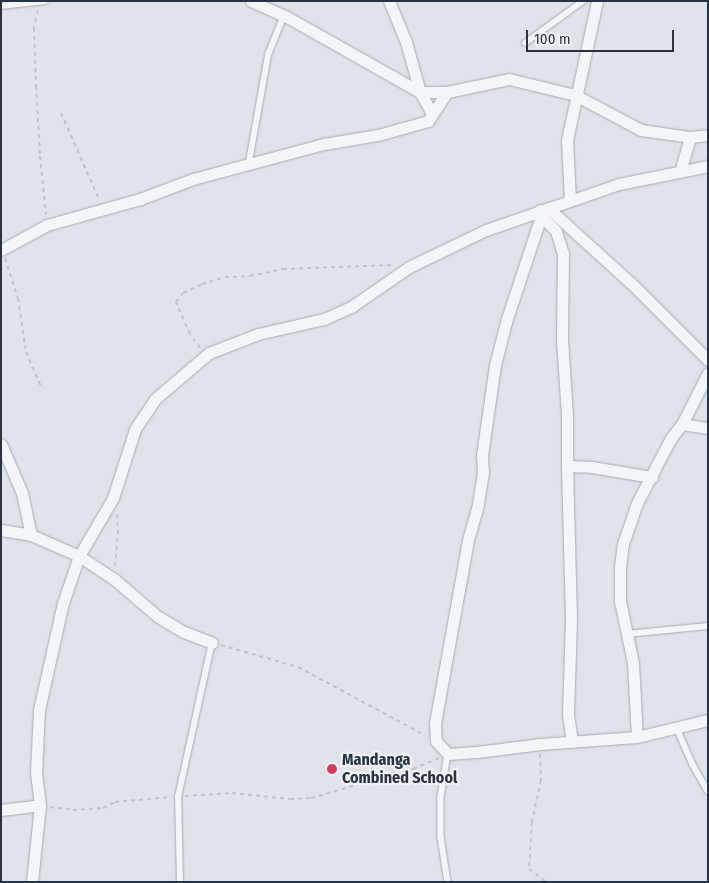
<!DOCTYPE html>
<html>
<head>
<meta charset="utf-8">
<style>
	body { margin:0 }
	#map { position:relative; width:709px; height:883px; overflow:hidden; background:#e0e4ea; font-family:"Fira Sans Condensed",sans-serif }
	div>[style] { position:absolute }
	.path>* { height:2px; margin-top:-1px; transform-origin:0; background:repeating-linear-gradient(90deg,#bec2c9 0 4px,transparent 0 8px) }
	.roads { filter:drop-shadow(0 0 1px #a5abb4) drop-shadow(0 0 1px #a5abb4) }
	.service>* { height:5.5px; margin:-2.75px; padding:0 2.75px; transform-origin:2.75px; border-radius:2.75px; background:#f3f5f8 }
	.minor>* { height:11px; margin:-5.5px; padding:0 5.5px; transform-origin:5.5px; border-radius:5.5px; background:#f3f5f8 }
	.dots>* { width:14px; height:14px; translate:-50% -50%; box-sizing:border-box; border:2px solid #eff3f7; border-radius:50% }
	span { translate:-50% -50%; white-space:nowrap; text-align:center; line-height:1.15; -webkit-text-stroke:4.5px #eff3f7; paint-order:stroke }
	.poi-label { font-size:16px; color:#273242; font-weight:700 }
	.left { translate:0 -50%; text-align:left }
	.frame { position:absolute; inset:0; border:2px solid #273242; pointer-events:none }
	.scale { position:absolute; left:526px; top:30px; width:148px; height:22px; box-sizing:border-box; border:2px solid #273242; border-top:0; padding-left:6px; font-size:15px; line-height:18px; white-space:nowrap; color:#273242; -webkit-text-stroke:4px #eff3f7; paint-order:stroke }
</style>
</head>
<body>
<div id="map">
	<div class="path">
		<div style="left:38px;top:10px;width:18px;rotate:103deg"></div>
		<div style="left:34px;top:28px;width:58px;rotate:88deg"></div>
		<div style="left:36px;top:86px;width:70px;rotate:86.7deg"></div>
		<div style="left:40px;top:156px;width:59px;rotate:84.2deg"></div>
		<div style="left:61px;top:113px;width:94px;rotate:66.2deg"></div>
		<div style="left:5px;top:258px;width:42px;rotate:72deg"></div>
		<div style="left:18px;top:298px;width:55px;rotate:81.6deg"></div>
		<div style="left:26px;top:352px;width:40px;rotate:66.6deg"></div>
		<div style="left:200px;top:348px;width:17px;rotate:-126deg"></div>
		<div style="left:190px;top:334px;width:35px;rotate:-114deg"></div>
		<div style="left:176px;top:302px;width:11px;rotate:-52deg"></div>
		<div style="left:183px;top:293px;width:21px;rotate:-25deg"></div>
		<div style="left:202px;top:284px;width:24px;rotate:-17deg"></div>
		<div style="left:225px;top:277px;width:25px;rotate:-2deg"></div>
		<div style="left:250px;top:276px;width:34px;rotate:-12deg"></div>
		<div style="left:283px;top:269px;width:110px;rotate:-2.1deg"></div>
		<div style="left:115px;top:566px;width:32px;rotate:-85deg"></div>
		<div style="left:118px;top:534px;width:23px;rotate:-92deg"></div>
		<div style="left:221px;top:645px;width:80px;rotate:15.9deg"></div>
		<div style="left:298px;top:667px;width:145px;rotate:28.3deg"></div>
		<div style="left:540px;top:754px;width:26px;rotate:88deg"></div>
		<div style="left:541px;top:780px;width:43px;rotate:102.1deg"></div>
		<div style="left:532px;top:822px;width:47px;rotate:93.7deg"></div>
		<div style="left:529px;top:869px;width:21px;rotate:37deg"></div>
		<div style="left:185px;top:796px;width:47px;rotate:-3.7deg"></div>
		<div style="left:232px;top:793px;width:58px;rotate:5.9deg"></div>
		<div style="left:290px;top:799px;width:21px;rotate:-3deg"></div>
		<div style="left:311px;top:798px;width:106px;rotate:-15.9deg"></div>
		<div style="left:413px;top:769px;width:28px;rotate:-23deg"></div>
		<div style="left:50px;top:807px;width:23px;rotate:7deg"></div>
		<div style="left:73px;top:810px;width:30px;rotate:-4deg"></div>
		<div style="left:103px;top:808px;width:13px;rotate:-27deg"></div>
		<div style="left:115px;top:802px;width:56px;rotate:-5.1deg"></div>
	</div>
	<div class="roads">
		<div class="service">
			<div style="left:1px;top:6px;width:44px;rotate:-6.5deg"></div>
			<div style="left:525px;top:43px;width:72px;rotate:-35.9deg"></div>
			<div style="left:249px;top:162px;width:109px;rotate:-79.9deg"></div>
			<div style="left:268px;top:55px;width:43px;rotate:-68.2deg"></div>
			<div style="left:627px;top:634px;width:81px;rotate:-5.6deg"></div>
			<div style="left:677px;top:728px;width:40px;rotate:66.6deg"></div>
			<div style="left:693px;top:765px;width:30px;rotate:60deg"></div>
			<div style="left:448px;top:754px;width:44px;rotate:99.2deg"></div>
			<div style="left:441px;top:797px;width:40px;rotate:90deg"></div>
			<div style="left:441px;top:837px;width:46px;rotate:81.2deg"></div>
			<div style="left:180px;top:882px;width:85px;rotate:-91.3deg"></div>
			<div style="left:178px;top:797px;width:158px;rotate:-77.6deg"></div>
		</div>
		<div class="minor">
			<div style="left:251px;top:1px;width:39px;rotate:24deg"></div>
			<div style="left:287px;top:17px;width:153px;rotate:29.4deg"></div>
			<div style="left:420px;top:92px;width:27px"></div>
			<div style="left:447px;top:92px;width:63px;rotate:-11.8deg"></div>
			<div style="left:509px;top:79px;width:68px;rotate:13.6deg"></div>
			<div style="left:575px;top:95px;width:75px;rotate:27.9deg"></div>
			<div style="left:641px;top:130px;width:49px;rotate:8.1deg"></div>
			<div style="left:690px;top:137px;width:18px;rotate:-6deg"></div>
			<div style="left:389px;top:1px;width:44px;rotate:67.5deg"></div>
			<div style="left:406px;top:42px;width:52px;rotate:74.4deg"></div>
			<div style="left:420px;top:92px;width:25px;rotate:61deg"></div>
			<div style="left:680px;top:172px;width:36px;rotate:-74deg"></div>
			<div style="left:570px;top:200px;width:60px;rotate:-92.9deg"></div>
			<div style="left:567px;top:140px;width:142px;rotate:-77.8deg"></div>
			<div style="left:548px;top:208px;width:116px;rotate:42.2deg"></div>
			<div style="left:634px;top:286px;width:105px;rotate:45deg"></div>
			<div style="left:540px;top:210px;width:6px;rotate:81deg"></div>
			<div style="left:541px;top:216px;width:21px;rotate:45deg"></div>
			<div style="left:556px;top:231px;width:24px;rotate:73deg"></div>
			<div style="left:563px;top:254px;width:85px;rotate:90.7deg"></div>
			<div style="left:562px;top:339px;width:77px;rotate:86.3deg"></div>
			<div style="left:567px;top:416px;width:50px;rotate:90deg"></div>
			<div style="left:567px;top:466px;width:25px;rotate:2deg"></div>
			<div style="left:592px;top:467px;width:61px;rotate:9.5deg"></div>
			<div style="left:541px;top:216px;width:112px;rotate:108.3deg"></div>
			<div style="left:506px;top:322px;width:44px;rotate:104.3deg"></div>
			<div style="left:495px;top:365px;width:91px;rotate:98.2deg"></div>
			<div style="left:482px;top:455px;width:17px;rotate:87deg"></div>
			<div style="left:483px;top:472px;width:33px;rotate:99deg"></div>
			<div style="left:478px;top:505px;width:36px;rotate:106deg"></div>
			<div style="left:468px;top:540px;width:186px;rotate:100.2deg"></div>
			<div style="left:435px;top:723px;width:18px;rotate:87deg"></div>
			<div style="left:436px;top:741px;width:18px;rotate:47deg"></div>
			<div style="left:448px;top:754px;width:29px;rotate:-4deg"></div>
			<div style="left:477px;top:752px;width:64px;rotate:-7.2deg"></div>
			<div style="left:540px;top:744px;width:97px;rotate:-4.1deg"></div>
			<div style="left:637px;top:737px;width:73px;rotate:-13.5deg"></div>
			<div style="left:1px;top:250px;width:52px;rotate:-28.5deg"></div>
			<div style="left:47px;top:225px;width:97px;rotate:-15.6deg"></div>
			<div style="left:140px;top:199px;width:57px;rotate:-20.7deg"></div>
			<div style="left:193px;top:179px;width:136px;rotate:-15deg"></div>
			<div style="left:324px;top:144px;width:55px;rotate:-9.5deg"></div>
			<div style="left:378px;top:135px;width:52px;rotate:-15.6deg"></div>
			<div style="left:428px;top:121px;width:35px;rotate:-57deg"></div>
			<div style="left:682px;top:424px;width:26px;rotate:9deg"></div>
			<div style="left:1px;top:444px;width:53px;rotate:66.8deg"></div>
			<div style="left:22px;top:493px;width:43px;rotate:77.9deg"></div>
			<div style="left:567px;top:466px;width:153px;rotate:88.5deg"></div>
			<div style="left:571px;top:619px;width:95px;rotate:91.8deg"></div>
			<div style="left:568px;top:714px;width:28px;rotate:82deg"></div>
			<div style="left:1px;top:530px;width:30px;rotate:9deg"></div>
			<div style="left:31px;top:535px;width:52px;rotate:23.6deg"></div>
			<div style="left:79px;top:556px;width:42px;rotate:33.3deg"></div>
			<div style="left:114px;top:579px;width:57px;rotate:40.7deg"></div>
			<div style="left:157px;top:616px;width:31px;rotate:31deg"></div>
			<div style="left:184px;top:632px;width:30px;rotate:21deg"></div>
			<div style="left:637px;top:737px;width:74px;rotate:-93.1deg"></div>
			<div style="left:633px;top:663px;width:63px;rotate:-101.8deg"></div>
			<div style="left:620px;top:601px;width:34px;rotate:-90deg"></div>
			<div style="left:620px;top:567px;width:23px;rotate:-83deg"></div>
			<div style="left:623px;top:544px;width:43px;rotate:-71.1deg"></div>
			<div style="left:637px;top:503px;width:73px;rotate:-62.4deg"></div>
			<div style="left:671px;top:438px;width:18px;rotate:-52deg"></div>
			<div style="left:682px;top:424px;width:57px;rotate:-63deg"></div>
			<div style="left:1px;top:810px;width:39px;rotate:-7deg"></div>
			<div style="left:32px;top:882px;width:77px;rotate:-84.1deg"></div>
			<div style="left:40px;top:805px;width:32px;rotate:-97deg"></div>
			<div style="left:36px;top:773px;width:63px;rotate:-87.3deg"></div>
			<div style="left:39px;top:710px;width:110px;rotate:-77.4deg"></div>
			<div style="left:63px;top:603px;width:50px;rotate:-71.2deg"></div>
			<div style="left:79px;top:556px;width:67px;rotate:-59.6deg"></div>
			<div style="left:113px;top:498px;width:72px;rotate:-72.3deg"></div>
			<div style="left:135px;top:429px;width:36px;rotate:-56deg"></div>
			<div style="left:155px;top:399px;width:71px;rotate:-40.4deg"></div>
			<div style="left:209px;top:353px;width:53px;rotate:-21.2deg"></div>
			<div style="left:258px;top:334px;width:68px;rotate:-12.8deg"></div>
			<div style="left:324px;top:319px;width:30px;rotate:-24deg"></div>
			<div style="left:351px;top:307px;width:70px;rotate:-34.6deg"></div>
			<div style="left:409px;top:267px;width:85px;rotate:-25.7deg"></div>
			<div style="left:486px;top:230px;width:141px;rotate:-19.1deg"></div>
			<div style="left:619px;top:184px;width:91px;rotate:-11.4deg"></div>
		</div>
	</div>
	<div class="dots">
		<div style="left:332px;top:769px;background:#d63d59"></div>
	</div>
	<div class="poi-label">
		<span class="left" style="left:342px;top:769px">Mandanga<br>Combined School</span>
	</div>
	<div class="frame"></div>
	<div class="scale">100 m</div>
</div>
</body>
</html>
